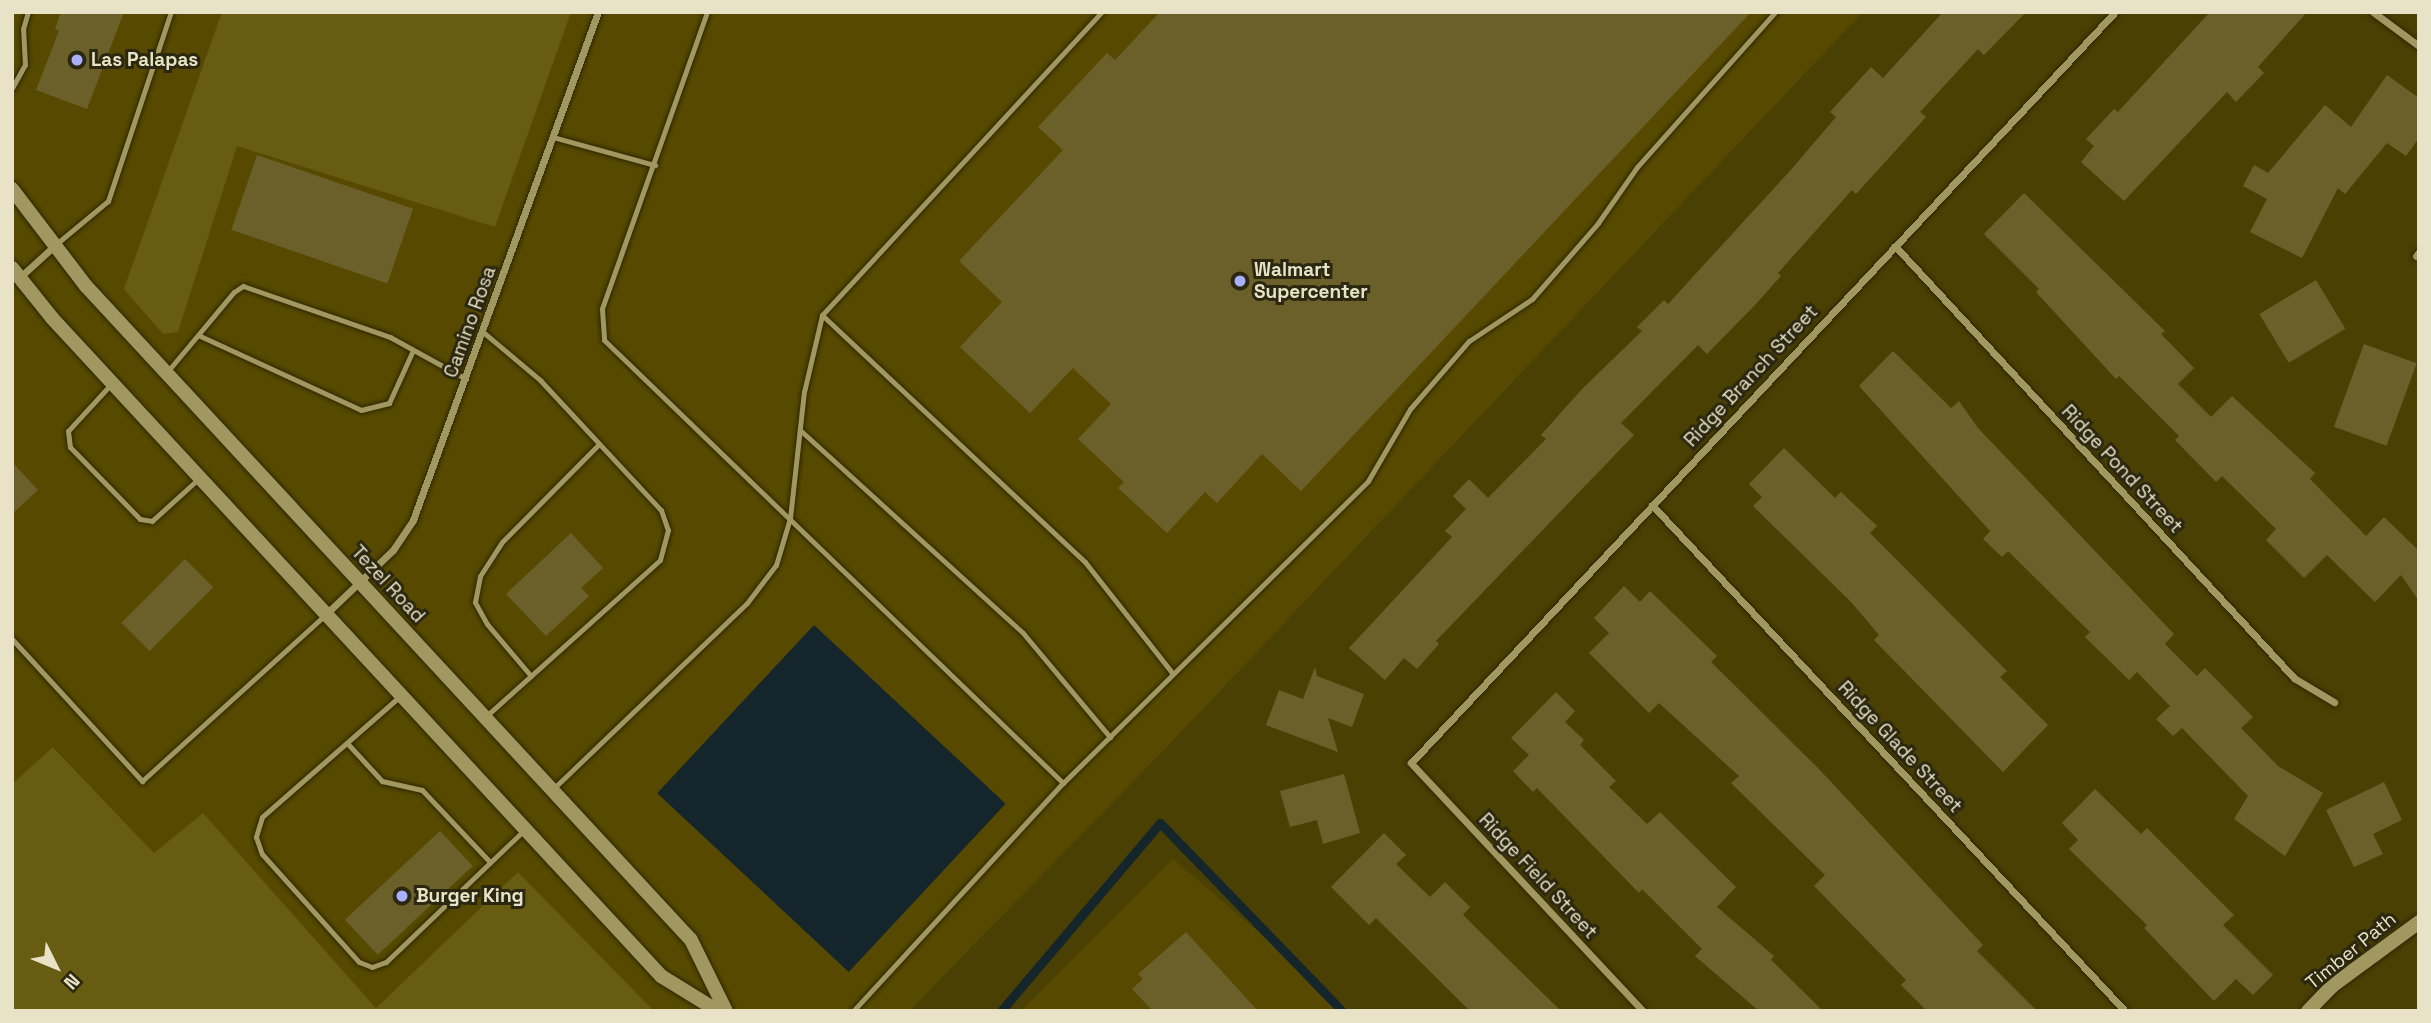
<!DOCTYPE html>
<html>
<head>
<meta charset="utf-8">
<style>
	body { margin:0 }
	#map { position:relative; width:2431px; height:1023px; overflow:hidden; background:#4b4003; font-family:"Space Grotesk",sans-serif }
	div>[style] { position:absolute }
	.built>* { inset:0; background:#574a00 }
	.green>* { inset:0; background:#685b12 }
	.water>* { inset:0; background:#14262b; transform-origin:0 0 }
	.stream>* { height:9px; margin:-4.5px; padding:0 4.5px; transform-origin:4.5px; border-radius:4.5px; background:#14262b }
	.building>* { inset:0; background:#6b602a; transform-origin:0 0 }
	.roads { filter:drop-shadow(0 0 2px #2f2700) drop-shadow(0 0 2px #2f2700) }
	.lane>* { height:5px; margin:-2.5px; padding:0 2.5px; transform-origin:2.5px; border-radius:2.5px; background:#a19760 }
	.street>* { height:7px; margin:-3.5px; padding:0 3.5px; transform-origin:3.5px; border-radius:3.5px; background:#a19760 }
	.secondary>* { height:14px; margin:-7px; padding:0 7px; transform-origin:7px; border-radius:7px; background:#a19760 }
	.dots>* { width:19px; height:19px; translate:-50% -50%; box-sizing:border-box; border:4px solid #2b2710; border-radius:50% }
	span { translate:-50% -50%; white-space:nowrap; text-align:center; line-height:1.15; -webkit-text-stroke:6px #2b2710; paint-order:stroke }
	.poi-label { font-size:19px; color:#e8e2c6; font-weight:700 }
	.left { translate:0 -50%; text-align:left }
	.street-label { font-size:19px; color:#e8e2c6 }
	.frame { position:absolute; inset:0; border:14px solid #e8e2c6; pointer-events:none }
	.north { position:absolute; left:21px; top:932px; width:70px; height:70px; -webkit-text-stroke:5px #2b2710; paint-order:stroke; rotate:133deg; font-size:19px; font-weight:700; line-height:28px; text-align:center; color:#e8e2c6 }
	.north::after { content:''; display:block; margin:auto; width:24px; height:32px; background:#e8e2c6; clip-path:polygon(50% 0,100% 100%,50% 72%,0 100%) }
</style>
</head>
<body>
<div id="map">
	<div class="built">
		<div style="clip-path:polygon(12px 12px,1863px 12px,1162px 752px,909px 1011px,654px 1011px,518px 872px,376px 1008px,203px 813px,155px 854px,54px 747px,12px 784px)"></div>
		<div style="clip-path:polygon(1173px 859px,1351px 1011px,1021px 1011px)"></div>
	</div>
	<div class="green">
		<div style="clip-path:polygon(222px 12px,571px 12px,495px 227px,237px 146px,178px 332px,163px 334px,124px 289px)"></div>
		<div style="clip-path:polygon(53px 747px,154px 853px,203px 813px,376px 1008px,518px 872px,654px 1011px,12px 1011px,12px 784px)"></div>
	</div>
	<div class="water">
		<div style="left:814px;top:625px;width:262px;height:230px;rotate:43deg"></div>
	</div>
	<div class="stream">
		<div style="left:1001px;top:1011px;width:246px;rotate:-49.8deg"></div>
		<div style="left:1160px;top:823px;width:262px;rotate:45.9deg"></div>
	</div>
	<div class="building">
		<div style="clip-path:polygon(61px 12px,124px 12px,87px 109px,36px 90px,59px 31px,55px 29px)"></div>
		<div style="clip-path:polygon(1160px 12px,1751px 12px,1301px 491px,1262px 454px,1217px 503px,1205px 492px,1167px 533px,1118px 488px,1124px 482px,1078px 439px,1111px 404px,1073px 368px,1030px 413px,960px 347px,1002px 302px,959px 261px,1063px 150px,1038px 127px,1107px 53px,1115px 60px)"></div>
		<div style="clip-path:polygon(1943px 12px,2026px 12px,1984px 55px,1978px 49px,1920px 112px,1926px 117px,1856px 194px,1852px 190px,1778px 273px,1781px 276px,1755px 305px,1707px 354px,1698px 345px,1621px 423px,1634px 435px,1436px 641px,1439px 644px,1417px 669px,1404px 658px,1385px 680px,1349px 648px,1452px 537px,1445px 531px,1466px 509px,1453px 496px,1469px 479px,1488px 498px,1546px 439px,1541px 435px,1582px 389px,1642px 331px,1637px 327px,1664px 300px,1668px 304px,1789px 172px,1836px 117px,1830px 112px,1871px 67px,1883px 78px)"></div>
		<div style="clip-path:polygon(2210px 12px,2307px 12px,2258px 67px,2264px 73px,2236px 102px,2227px 92px,2124px 201px,2081px 162px,2094px 146px,2086px 139px,2114px 109px,2118px 112px)"></div>
		<div style="clip-path:polygon(2387px 75px,2419px 98px,2419px 138px,2406px 156px,2387px 143px,2345px 194px,2338px 188px,2302px 258px,2250px 232px,2267px 199px,2243px 186px,2254px 165px,2268px 173px,2325px 105px,2351px 127px)"></div>
		<div style="left:257px;top:155px;width:165px;height:79px;rotate:19deg"></div>
		<div style="clip-path:polygon(2024px 193px,2165px 331px,2161px 334px,2194px 368px,2178px 384px,2211px 417px,2232px 396px,2315px 473px,2310px 479px,2366px 536px,2384px 517px,2419px 551px,2419px 601px,2401px 575px,2375px 602px,2327px 555px,2304px 578px,2266px 540px,2276px 529px,2222px 476px,2216px 482px,2175px 440px,2179px 436px,2119px 376px,2116px 379px,2036px 292px,2039px 289px,1984px 234px)"></div>
		<div style="left:2316px;top:280px;width:57px;height:66px;rotate:59deg"></div>
		<div style="left:2364px;top:344px;width:56px;height:88px;rotate:20deg"></div>
		<div style="clip-path:polygon(1893px 351px,1951px 408px,1959px 401px,1978px 428px,2174px 634px,2165px 644px,2197px 676px,2205px 668px,2253px 717px,2241px 728px,2278px 766px,2323px 793px,2285px 856px,2234px 819px,2248px 796px,2182px 728px,2173px 736px,2156px 719px,2170px 706px,2137px 672px,2129px 680px,2085px 637px,2090px 632px,2008px 551px,2002px 557px,1983px 539px,1990px 531px,1859px 386px)"></div>
		<div style="clip-path:polygon(1784px 448px,1835px 498px,1841px 492px,1877px 526px,1870px 533px,2007px 671px,2000px 677px,2048px 725px,2003px 772px,1874px 640px,1879px 635px,1851px 602px,1753px 506px,1762px 497px,1749px 484px)"></div>
		<div style="clip-path:polygon(12px 462px,38px 490px,12px 514px)"></div>
		<div style="clip-path:polygon(571px 533px,603px 568px,581px 588px,589px 596px,546px 636px,506px 594px)"></div>
		<div style="left:185px;top:559px;width:40px;height:90px;rotate:45deg"></div>
		<div style="clip-path:polygon(1624px 586px,1640px 602px,1650px 591px,1717px 656px,1711px 662px,1819px 769px,1983px 945px,1977px 951px,2037px 1011px,1927px 1011px,1901px 985px,1906px 980px,1814px 886px,1825px 875px,1731px 783px,1739px 776px,1659px 703px,1649px 713px,1589px 653px,1609px 633px,1594px 618px)"></div>
		<div style="clip-path:polygon(1315px 667px,1317px 676px,1364px 694px,1352px 727px,1328px 718px,1338px 752px,1266px 725px,1279px 690px,1303px 699px)"></div>
		<div style="clip-path:polygon(1556px 692px,1575px 711px,1565px 722px,1584px 740px,1580px 745px,1616px 781px,1609px 787px,1647px 824px,1660px 812px,1736px 887px,1717px 907px,1774px 956px,1771px 960px,1823px 1011px,1759px 1011px,1695px 956px,1702px 949px,1642px 889px,1639px 893px,1537px 788px,1533px 792px,1513px 771px,1529px 755px,1511px 738px)"></div>
		<div style="clip-path:polygon(1344px 774px,1360px 833px,1323px 844px,1317px 820px,1290px 827px,1280px 791px)"></div>
		<div style="clip-path:polygon(2384px 782px,2402px 820px,2373px 834px,2383px 854px,2354px 867px,2326px 810px)"></div>
		<div style="clip-path:polygon(2095px 789px,2141px 834px,2147px 828px,2234px 915px,2223px 925px,2273px 975px,2253px 995px,2236px 979px,2214px 1001px,2144px 928px,2147px 925px,2069px 849px,2078px 840px,2062px 823px)"></div>
		<div style="left:440px;top:831px;width:48px;height:130px;rotate:47deg"></div>
		<div style="clip-path:polygon(1384px 833px,1406px 855px,1396px 864px,1430px 897px,1445px 882px,1470px 907px,1463px 915px,1561px 1011px,1470px 1011px,1376px 918px,1369px 925px,1331px 887px)"></div>
		<div style="clip-path:polygon(1186px 932px,1258px 1011px,1153px 1011px,1132px 989px,1143px 979px,1138px 974px)"></div>
	</div>
	<div class="roads">
		<div class="lane">
			<div style="left:707px;top:12px;width:315px;rotate:109.5deg"></div>
			<div style="left:602px;top:309px;width:31px;rotate:86deg"></div>
			<div style="left:604px;top:340px;width:638px;rotate:43.98deg"></div>
			<div style="left:12px;top:88px;width:26px;rotate:-61deg"></div>
			<div style="left:25px;top:65px;width:36px;rotate:-93deg"></div>
			<div style="left:23px;top:29px;width:18px;rotate:-74deg"></div>
			<div style="left:553px;top:137px;width:106px;rotate:15.4deg"></div>
			<div style="left:55px;top:245px;width:69px;rotate:-39.7deg"></div>
			<div style="left:108px;top:201px;width:199px;rotate:-71.6deg"></div>
			<div style="left:822px;top:315px;width:361px;rotate:43.2deg"></div>
			<div style="left:1085px;top:562px;width:142px;rotate:51.8deg"></div>
			<div style="left:483px;top:332px;width:75px;rotate:40.1deg"></div>
			<div style="left:540px;top:380px;width:178px;rotate:47.1deg"></div>
			<div style="left:661px;top:510px;width:21px;rotate:71deg"></div>
			<div style="left:668px;top:530px;width:31px;rotate:105deg"></div>
			<div style="left:660px;top:560px;width:234px;rotate:138.1deg"></div>
			<div style="left:198px;top:335px;width:179px;rotate:24.7deg"></div>
			<div style="left:361px;top:410px;width:29px;rotate:-14deg"></div>
			<div style="left:389px;top:403px;width:58px;rotate:-65.6deg"></div>
			<div style="left:167px;top:372px;width:104px;rotate:-50.1deg"></div>
			<div style="left:234px;top:292px;width:11px;rotate:-34deg"></div>
			<div style="left:243px;top:286px;width:156px;rotate:19.1deg"></div>
			<div style="left:390px;top:337px;width:87px;rotate:28.9deg"></div>
			<div style="left:112px;top:383px;width:65px;rotate:132.5deg"></div>
			<div style="left:68px;top:431px;width:16px;rotate:83deg"></div>
			<div style="left:70px;top:447px;width:100px;rotate:45.8deg"></div>
			<div style="left:140px;top:519px;width:12px;rotate:9deg"></div>
			<div style="left:152px;top:521px;width:61px;rotate:-42.3deg"></div>
			<div style="left:800px;top:430px;width:302px;rotate:42.3deg"></div>
			<div style="left:1023px;top:633px;width:136px;rotate:50.1deg"></div>
			<div style="left:12px;top:639px;width:193px;rotate:47.5deg"></div>
			<div style="left:142px;top:781px;width:248px;rotate:-42.2deg"></div>
			<div style="left:531px;top:676px;width:68px;rotate:-130.2deg"></div>
			<div style="left:487px;top:624px;width:25px;rotate:-119deg"></div>
			<div style="left:475px;top:602px;width:26px;rotate:-79deg"></div>
			<div style="left:480px;top:576px;width:40px;rotate:-57.1deg"></div>
			<div style="left:502px;top:542px;width:138px;rotate:-45.3deg"></div>
			<div style="left:399px;top:697px;width:182px;rotate:138.8deg"></div>
			<div style="left:262px;top:817px;width:21px;rotate:107deg"></div>
			<div style="left:256px;top:837px;width:18px;rotate:71deg"></div>
			<div style="left:262px;top:854px;width:145px;rotate:48.1deg"></div>
			<div style="left:359px;top:962px;width:14px;rotate:21deg"></div>
			<div style="left:372px;top:967px;width:15px;rotate:-20deg"></div>
			<div style="left:386px;top:962px;width:190px;rotate:-43.7deg"></div>
			<div style="left:347px;top:743px;width:52px;rotate:47.4deg"></div>
			<div style="left:382px;top:781px;width:41px;rotate:12.7deg"></div>
			<div style="left:422px;top:790px;width:99px;rotate:46.6deg"></div>
			<div style="left:554px;top:788px;width:267px;rotate:-43.8deg"></div>
			<div style="left:747px;top:603px;width:48px;rotate:-52.7deg"></div>
			<div style="left:776px;top:565px;width:49px;rotate:-73.4deg"></div>
			<div style="left:790px;top:518px;width:127px;rotate:-83.7deg"></div>
			<div style="left:804px;top:392px;width:79px;rotate:-76.8deg"></div>
			<div style="left:822px;top:315px;width:413px;rotate:-47.3deg"></div>
			<div style="left:853px;top:1011px;width:310px;rotate:-47.4deg"></div>
			<div style="left:1063px;top:783px;width:429px;rotate:-44.7deg"></div>
			<div style="left:1368px;top:481px;width:83px;rotate:-59.7deg"></div>
			<div style="left:1410px;top:409px;width:90px;rotate:-49.1deg"></div>
			<div style="left:1469px;top:341px;width:76px;rotate:-33.7deg"></div>
			<div style="left:1532px;top:299px;width:101px;rotate:-49deg"></div>
			<div style="left:1598px;top:223px;width:68px;rotate:-55.1deg"></div>
			<div style="left:1637px;top:167px;width:208px;rotate:-48.3deg"></div>
		</div>
		<div class="street">
			<div style="left:2373px;top:12px;width:57px;rotate:36.5deg"></div>
			<div style="left:1895px;top:246px;width:588px;rotate:47.27deg"></div>
			<div style="left:2294px;top:678px;width:47px;rotate:31deg"></div>
			<div style="left:2416px;top:256px;width:5px;rotate:-53deg"></div>
			<div style="left:19px;top:278px;width:46px;rotate:-42.4deg"></div>
			<div style="left:1652px;top:505px;width:693px;rotate:46.93deg"></div>
			<div style="left:326px;top:614px;width:93px;rotate:-43.7deg"></div>
			<div style="left:393px;top:550px;width:36px;rotate:-56deg"></div>
			<div style="left:413px;top:520px;width:541px;rotate:-69.99deg"></div>
			<div style="left:1643px;top:1011px;width:340px;rotate:-133.1deg"></div>
			<div style="left:1411px;top:763px;width:1029px;rotate:-46.85deg"></div>
		</div>
		<div class="secondary">
			<div style="left:12px;top:189px;width:122px;rotate:52.7deg"></div>
			<div style="left:86px;top:286px;width:891px;rotate:47.23deg"></div>
			<div style="left:691px;top:940px;width:79px;rotate:63.8deg"></div>
			<div style="left:12px;top:268px;width:64px;rotate:51.3deg"></div>
			<div style="left:52px;top:318px;width:897px;rotate:47.21deg"></div>
			<div style="left:661px;top:976px;width:67px;rotate:31.6deg"></div>
			<div style="left:2308px;top:1011px;width:35px;rotate:-46deg"></div>
			<div style="left:2332px;top:986px;width:108px;rotate:-36.3deg"></div>
		</div>
	</div>
	<div class="dots">
		<div style="left:77px;top:60px;background:#a8b0fc"></div>
		<div style="left:1240px;top:281px;background:#a8b0fc"></div>
		<div style="left:402px;top:896px;background:#a8b0fc"></div>
	</div>
	<div class="poi-label">
		<span class="left" style="left:91px;top:60px">Las Palapas</span>
		<span class="left" style="left:1254px;top:281px">Walmart<br>Supercenter</span>
		<span class="left" style="left:416px;top:896px">Burger King</span>
	</div>
	<div class="street-label">
		<span style="left:470px;top:322px;rotate:-70deg">Camino Rosa</span>
		<span style="left:1751px;top:376px;rotate:-47deg">Ridge Branch Street</span>
		<span style="left:2122px;top:469px;rotate:47deg">Ridge Pond Street</span>
		<span style="left:388px;top:584px;rotate:47deg">Tezel Road</span>
		<span style="left:1900px;top:747px;rotate:47deg">Ridge Glade Street</span>
		<span style="left:1538px;top:876px;rotate:47deg">Ridge Field Street</span>
		<span style="left:2351px;top:951px;rotate:-39deg">Timber Path</span>
	</div>
	<div class="frame"></div>
	<div class="north">N</div>
</div>
</body>
</html>
